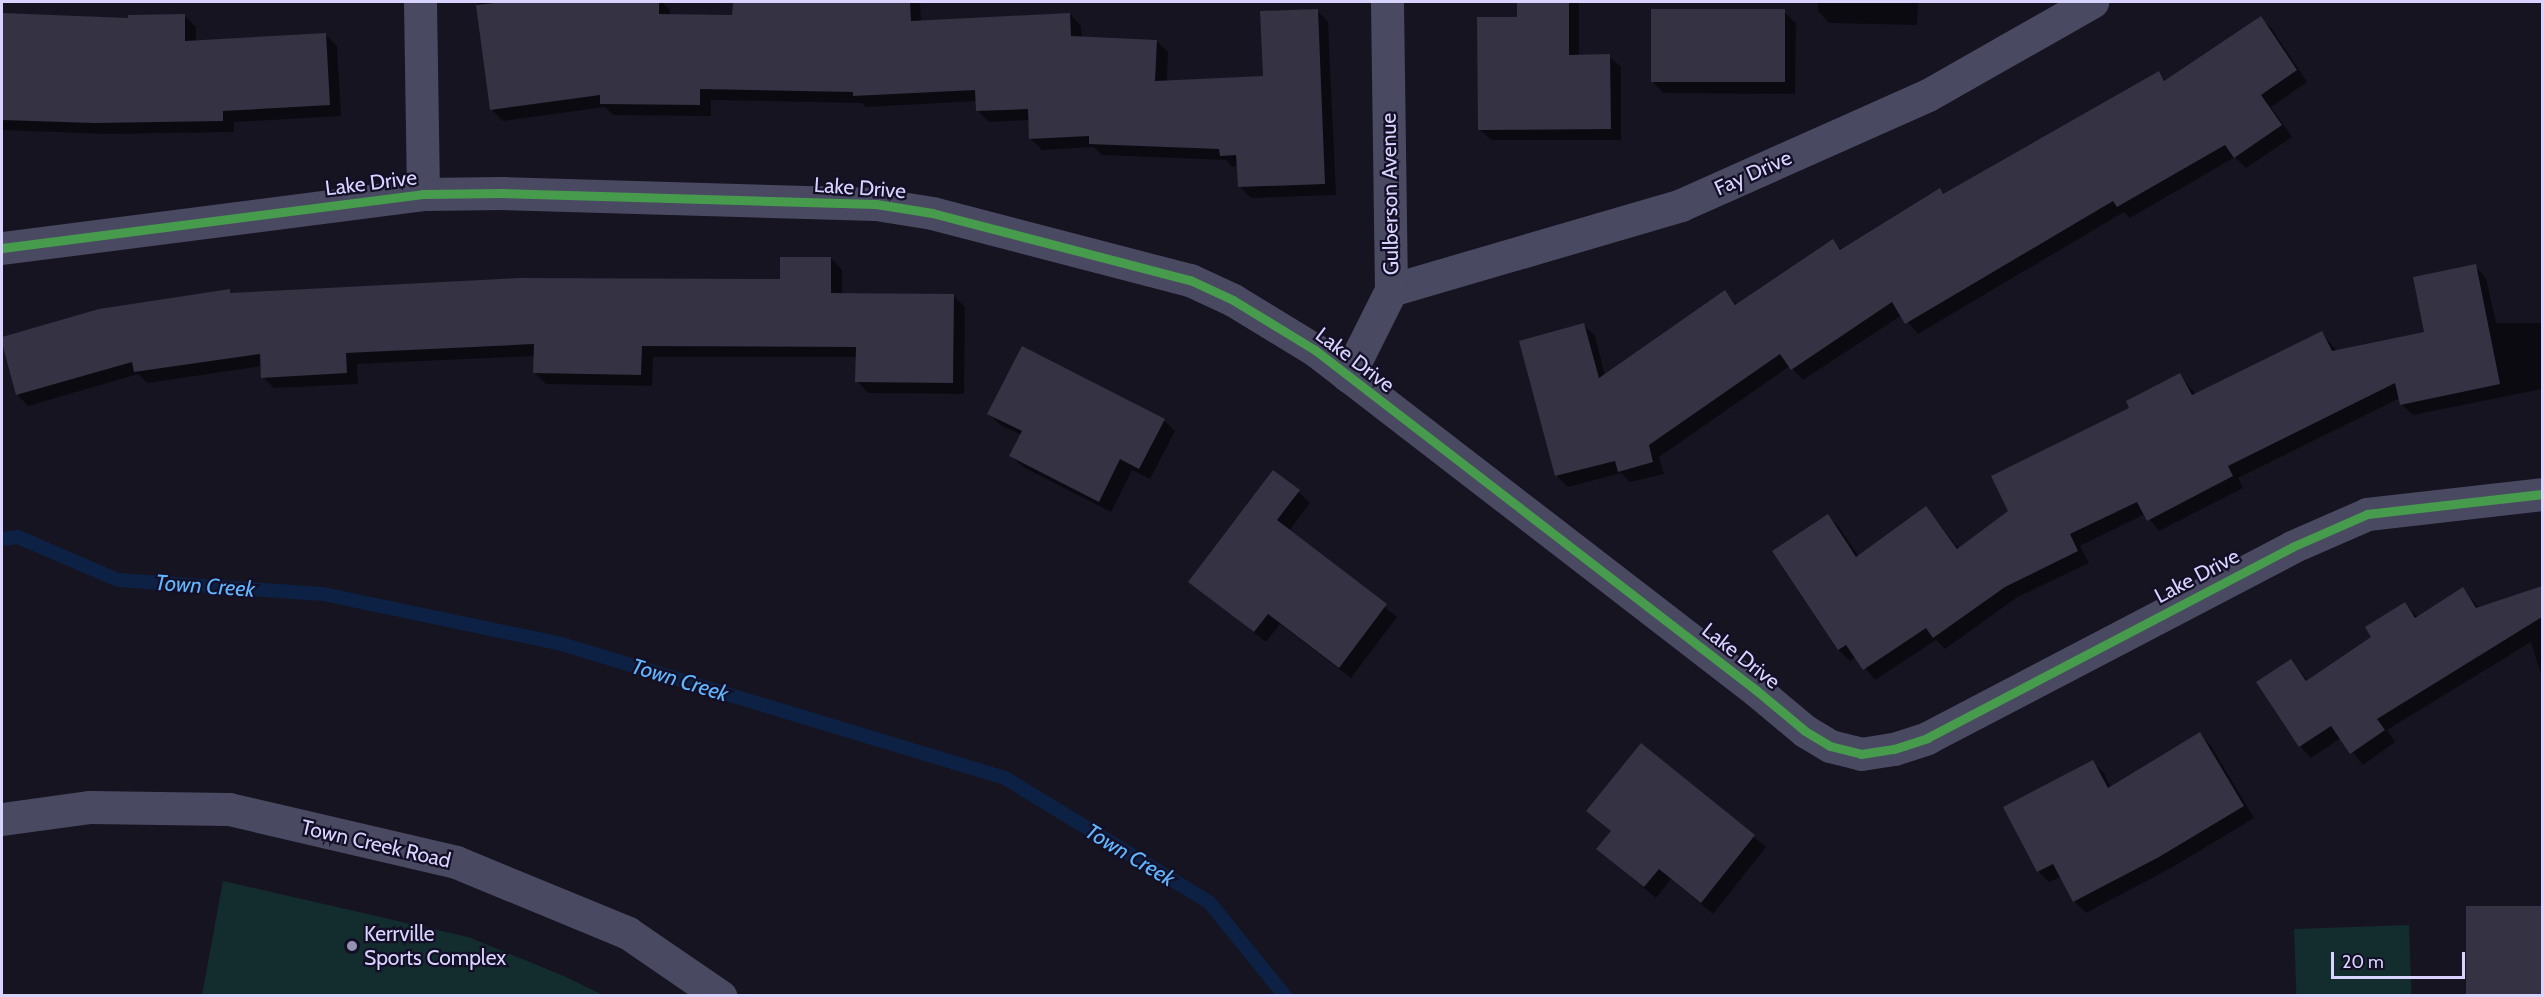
<!DOCTYPE html>
<html>
<head>
<meta charset="utf-8">
<style>
	body { margin:0 }
	#map { position:relative; width:2544px; height:997px; overflow:hidden; background:#161421; font-family:Cabin,sans-serif }
	div>[style] { position:absolute }
	.green>* { inset:0; background:#132c2d; transform-origin:0 0 }
	.shadow>* { inset:0; background:#0007; transform-origin:0 0 }
	.stream>* { height:14px; margin:-7px; padding:0 7px; transform-origin:7px; border-radius:7px; background:#0d2144 }
	.building>* { inset:0; background:#343243; transform-origin:0 0 }
	.minor>* { height:33px; margin:-16.5px; padding:0 16.5px; transform-origin:16.5px; border-radius:16.5px; background:#4a4962 }
	.cycleway>* { height:9px; margin:-4.5px; padding:0 4.5px; transform-origin:4.5px; border-radius:4.5px; background:#469c4c }
	.dots>* { width:16px; height:16px; translate:-50% -50%; box-sizing:border-box; border:3px solid #130f26; border-radius:50% }
	span { translate:-50% -50%; white-space:nowrap; text-align:center; line-height:1.15; -webkit-text-stroke:4.5px #130f26; paint-order:stroke }
	.street-label { font-size:21px; color:#d9d4ff }
	.poi-label { font-size:21px; color:#d9d4ff }
	.left { translate:0 -50%; text-align:left }
	.water-label { font-size:22px; color:#62b6ff; font-style:italic }
	.frame { position:absolute; inset:0; border:3px solid #d9d4ff; pointer-events:none }
	.scale { position:absolute; left:2331px; top:952px; width:134px; height:27px; box-sizing:border-box; border:3px solid #d9d4ff; border-top:0; padding-left:8px; font-size:18px; line-height:21px; white-space:nowrap; color:#d9d4ff; -webkit-text-stroke:4px #130f26; paint-order:stroke }
</style>
</head>
<body>
<div id="map">
	<div class="green">
		<div style="clip-path:polygon(223px 881px,468px 937px,564px 976px,603px 995px,202px 995px)"></div>
		<div style="left:2409px;top:925px;width:70px;height:115px;rotate:88deg"></div>
	</div>
	<div class="shadow">
		<div style="clip-path:polygon(477px 2px,662px 2px,670px 10px,670px 15px,734px 16px,734px 2px,920px 2px,921px 22px,1070px 14px,1081px 26px,1082px 38px,1157px 41px,1168px 52px,1167px 82px,1265px 77px,1317px 10px,1328px 22px,1336px 195px,1251px 198px,1239px 186px,1238px 166px,1232px 167px,1226px 160px,1102px 155px,1094px 147px,1042px 150px,1031px 139px,1030px 120px,989px 122px,978px 111px,977px 101px,866px 107px,862px 103px,711px 100px,711px 116px,613px 115px,605px 107px,503px 121px,491px 109px)"></div>
		<div style="clip-path:polygon(1518px 2px,1579px 2px,1579px 56px,1609px 56px,1621px 67px,1621px 140px,1491px 140px,1479px 129px,1518px 19px)"></div>
		<div style="clip-path:polygon(1818px 2px,1918px 2px,1917px 25px,1829px 23px,1818px 11px)"></div>
		<div style="clip-path:polygon(1784px 12px,1796px 23px,1795px 94px,1663px 93px,1652px 81px)"></div>
		<div style="clip-path:polygon(2px 14px,129px 19px,184px 15px,196px 27px,196px 42px,326px 35px,337px 46px,341px 116px,234px 122px,234px 132px,107px 134px,2px 130px)"></div>
		<div style="clip-path:polygon(2261px 18px,2272px 29px,2307px 82px,2271px 107px,2292px 137px,2246px 168px,2235px 157px,2130px 218px,2124px 212px,1918px 334px,1902px 315px,1803px 380px,1790px 366px,1659px 457px,1664px 474px,1630px 482px,1621px 473px,1568px 487px,1556px 475px,1584px 325px,1595px 336px,1605px 375px,1725px 292px,1737px 305px,1833px 241px,1842px 250px,1939px 190px,1944px 195px,2159px 73px,2166px 81px)"></div>
		<div style="clip-path:polygon(831px 258px,842px 270px,842px 295px,954px 296px,965px 307px,964px 394px,868px 393px,857px 381px,857px 357px,653px 357px,652px 386px,546px 384px,535px 373px,535px 356px,357px 364px,358px 384px,274px 388px,263px 377px,262px 366px,147px 383px,138px 374px,28px 406px,17px 394px,2px 339px,99px 311px,229px 291px,232px 294px,781px 280px)"></div>
		<div style="clip-path:polygon(2475px 266px,2486px 278px,2496px 323px,2542px 323px,2542px 389px,2413px 415px,2401px 404px,2400px 398px,2238px 478px,2243px 488px,2159px 531px,2145px 514px,2080px 546px,2089px 563px,2016px 598px,1945px 649px,1936px 640px,1875px 680px,1856px 657px,1850px 661px,1839px 650px,1774px 551px,1828px 516px,1839px 527px,1859px 557px,1926px 508px,1959px 549px,2010px 512px,2131px 409px,2180px 375px,2196px 395px,2322px 333px,2337px 351px,2426px 333px)"></div>
		<div style="clip-path:polygon(989px 413px,1164px 420px,1175px 431px,1150px 479px,1132px 470px,1111px 512px,1023px 467px,1011px 456px,1021px 435px,1000px 425px)"></div>
		<div style="clip-path:polygon(1299px 492px,1310px 503px,1289px 531px,1397px 617px,1351px 678px,1280px 624px,1266px 642px,1190px 582px)"></div>
		<div style="clip-path:polygon(2542px 588px,2542px 678px,2531px 642px,2387px 730px,2395px 742px,2363px 765px,2341px 738px,2311px 758px,2300px 746px,2291px 660px,2308px 681px,2373px 638px,2405px 604px,2418px 618px,2463px 589px,2479px 608px)"></div>
		<div style="clip-path:polygon(2200px 734px,2211px 746px,2254px 818px,2171px 868px,2086px 913px,2074px 901px,2061px 877px,2049px 882px,2038px 871px,2092px 762px,2104px 773px,2111px 788px)"></div>
		<div style="clip-path:polygon(1641px 745px,1766px 847px,1713px 914px,1671px 879px,1656px 898px,1598px 849px,1612px 832px,1588px 811px)"></div>
		<div style="left:2542px;top:908px;width:88px;height:74px;rotate:90deg"></div>
	</div>
	<div class="stream">
		<div style="left:2px;top:539px;width:16px;rotate:-7deg"></div>
		<div style="left:18px;top:537px;width:109px;rotate:23.3deg"></div>
		<div style="left:118px;top:580px;width:205px;rotate:3.9deg"></div>
		<div style="left:323px;top:594px;width:240px;rotate:11.8deg"></div>
		<div style="left:558px;top:643px;width:467px;rotate:16.8deg"></div>
		<div style="left:1005px;top:778px;width:239px;rotate:31.3deg"></div>
		<div style="left:1209px;top:902px;width:121px;rotate:51deg"></div>
	</div>
	<div class="building">
		<div style="clip-path:polygon(503px 2px,659px 2px,659px 14px,732px 15px,733px 2px,910px 2px,911px 21px,1070px 13px,1071px 36px,1157px 40px,1155px 81px,1263px 76px,1260px 11px,1318px 9px,1325px 184px,1238px 187px,1236px 155px,1220px 156px,1219px 149px,1089px 144px,1089px 136px,1029px 139px,1028px 109px,976px 111px,975px 90px,853px 96px,853px 92px,700px 89px,700px 105px,600px 104px,600px 95px,490px 110px,476px 5px)"></div>
		<div style="clip-path:polygon(1517px 2px,1569px 2px,1569px 55px,1610px 54px,1611px 129px,1478px 130px,1477px 17px,1517px 17px)"></div>
		<div style="left:1651px;top:9px;width:134px;height:73px"></div>
		<div style="clip-path:polygon(2px 13px,128px 18px,128px 15px,185px 14px,185px 41px,326px 33px,330px 105px,223px 111px,223px 121px,94px 123px,2px 120px)"></div>
		<div style="clip-path:polygon(2261px 16px,2297px 70px,2261px 95px,2282px 125px,2234px 158px,2225px 145px,2117px 207px,2113px 201px,1905px 324px,1892px 302px,1791px 370px,1780px 354px,1649px 445px,1653px 462px,1618px 472px,1615px 461px,1555px 476px,1519px 341px,1584px 323px,1599px 378px,1725px 290px,1735px 305px,1833px 239px,1840px 250px,1940px 188px,1943px 194px,2159px 71px,2164px 81px)"></div>
		<div style="clip-path:polygon(780px 257px,831px 257px,831px 293px,954px 294px,953px 383px,855px 382px,856px 347px,642px 346px,641px 375px,533px 373px,534px 344px,346px 353px,347px 373px,261px 378px,260px 354px,134px 372px,132px 362px,16px 395px,2px 343px,2px 337px,99px 309px,230px 289px,230px 293px,520px 278px,780px 279px)"></div>
		<div style="clip-path:polygon(2476px 264px,2500px 384px,2400px 405px,2395px 383px,2228px 466px,2233px 476px,2147px 521px,2137px 502px,2070px 534px,2078px 551px,2005px 587px,1933px 638px,1926px 628px,1863px 670px,1846px 645px,1838px 650px,1772px 551px,1828px 514px,1856px 557px,1926px 506px,1957px 549px,2008px 511px,1991px 476px,2129px 408px,2126px 401px,2180px 373px,2192px 395px,2322px 331px,2332px 351px,2424px 332px,2413px 277px)"></div>
		<div style="clip-path:polygon(1022px 346px,1165px 419px,1139px 469px,1120px 459px,1099px 502px,1009px 456px,1022px 431px,987px 414px)"></div>
		<div style="clip-path:polygon(1273px 470px,1300px 490px,1277px 520px,1387px 604px,1339px 668px,1268px 614px,1254px 632px,1188px 582px)"></div>
		<div style="clip-path:polygon(2542px 586px,2542px 617px,2377px 719px,2385px 730px,2350px 754px,2331px 726px,2299px 747px,2256px 682px,2291px 659px,2306px 681px,2371px 637px,2365px 627px,2405px 602px,2415px 618px,2463px 587px,2476px 608px)"></div>
		<div style="clip-path:polygon(2200px 732px,2244px 806px,2159px 857px,2073px 902px,2053px 864px,2037px 872px,2003px 807px,2093px 760px,2108px 788px)"></div>
		<div style="clip-path:polygon(1641px 743px,1755px 835px,1701px 903px,1659px 869px,1644px 887px,1596px 849px,1611px 831px,1586px 811px)"></div>
		<div style="left:2542px;top:906px;width:90px;height:76px;rotate:90deg"></div>
	</div>
	<div class="minor">
		<div style="left:420px;top:2px;width:192px;rotate:89.1deg"></div>
		<div style="left:2px;top:248px;width:424px;rotate:-7.3deg"></div>
		<div style="left:423px;top:194px;width:79px;rotate:-0.7deg"></div>
		<div style="left:502px;top:193px;width:374px;rotate:1.7deg"></div>
		<div style="left:876px;top:204px;width:57px;rotate:9.1deg"></div>
		<div style="left:932px;top:213px;width:267px;rotate:14.6deg"></div>
		<div style="left:1190px;top:280px;width:47px;rotate:24.9deg"></div>
		<div style="left:1233px;top:300px;width:96px;rotate:31.4deg"></div>
		<div style="left:1315px;top:350px;width:557px;rotate:37.63deg"></div>
		<div style="left:1756px;top:690px;width:64px;rotate:39.9deg"></div>
		<div style="left:1805px;top:731px;width:29px;rotate:31deg"></div>
		<div style="left:1830px;top:746px;width:32px;rotate:14deg"></div>
		<div style="left:1861px;top:754px;width:33px;rotate:-9deg"></div>
		<div style="left:1894px;top:749px;width:35px;rotate:-18deg"></div>
		<div style="left:1927px;top:738px;width:412px;rotate:-27.6deg"></div>
		<div style="left:2292px;top:547px;width:82px;rotate:-23.7deg"></div>
		<div style="left:2367px;top:514px;width:176px;rotate:-6.5deg"></div>
		<div style="left:1391px;top:290px;width:302px;rotate:-16.3deg"></div>
		<div style="left:1681px;top:205px;width:270px;rotate:-24deg"></div>
		<div style="left:1928px;top:95px;width:189px;rotate:-29.6deg"></div>
		<div style="left:1348px;top:376px;width:96px;rotate:-63.4deg"></div>
		<div style="left:1391px;top:290px;width:288px;rotate:-90.8deg"></div>
		<div style="left:2px;top:819px;width:89px;rotate:-7.8deg"></div>
		<div style="left:90px;top:807px;width:139px;rotate:0.8deg"></div>
		<div style="left:229px;top:809px;width:233px;rotate:13.1deg"></div>
		<div style="left:456px;top:862px;width:186px;rotate:22.4deg"></div>
		<div style="left:628px;top:933px;width:112px;rotate:34.4deg"></div>
	</div>
	<div class="cycleway">
		<div style="left:2px;top:248px;width:424px;rotate:-7.3deg"></div>
		<div style="left:423px;top:194px;width:79px;rotate:-0.7deg"></div>
		<div style="left:502px;top:193px;width:374px;rotate:1.7deg"></div>
		<div style="left:876px;top:204px;width:57px;rotate:9.1deg"></div>
		<div style="left:932px;top:213px;width:267px;rotate:14.6deg"></div>
		<div style="left:1190px;top:280px;width:47px;rotate:24.9deg"></div>
		<div style="left:1233px;top:300px;width:96px;rotate:31.4deg"></div>
		<div style="left:1315px;top:350px;width:557px;rotate:37.63deg"></div>
		<div style="left:1756px;top:690px;width:64px;rotate:39.9deg"></div>
		<div style="left:1805px;top:731px;width:29px;rotate:31deg"></div>
		<div style="left:1830px;top:746px;width:32px;rotate:14deg"></div>
		<div style="left:1861px;top:754px;width:33px;rotate:-9deg"></div>
		<div style="left:1894px;top:749px;width:35px;rotate:-18deg"></div>
		<div style="left:1927px;top:738px;width:412px;rotate:-27.6deg"></div>
		<div style="left:2292px;top:547px;width:82px;rotate:-23.7deg"></div>
		<div style="left:2367px;top:514px;width:176px;rotate:-6.5deg"></div>
	</div>
	<div class="dots">
		<div style="left:352px;top:946px;background:#9591b1"></div>
	</div>
	<div class="street-label">
		<span style="left:1753px;top:173px;rotate:-24deg">Fay Drive</span>
		<span style="left:371px;top:183px;rotate:-7deg">Lake Drive</span>
		<span style="left:860px;top:188px;rotate:4deg">Lake Drive</span>
		<span style="left:1390px;top:194px;rotate:-91deg">Gulberson Avenue</span>
		<span style="left:1355px;top:360px;rotate:37deg">Lake Drive</span>
		<span style="left:2197px;top:576px;rotate:-28deg">Lake Drive</span>
		<span style="left:1741px;top:656px;rotate:38deg">Lake Drive</span>
		<span style="left:376px;top:844px;rotate:13deg">Town Creek Road</span>
	</div>
	<div class="poi-label">
		<span class="left" style="left:364px;top:946px">Kerrville<br>Sports Complex</span>
	</div>
	<div class="water-label">
		<span style="left:205px;top:586px;rotate:4deg">Town Creek</span>
		<span style="left:680px;top:680px;rotate:17deg">Town Creek</span>
		<span style="left:1130px;top:855px;rotate:31deg">Town Creek</span>
	</div>
	<div class="frame"></div>
	<div class="scale">20 m</div>
</div>
</body>
</html>
